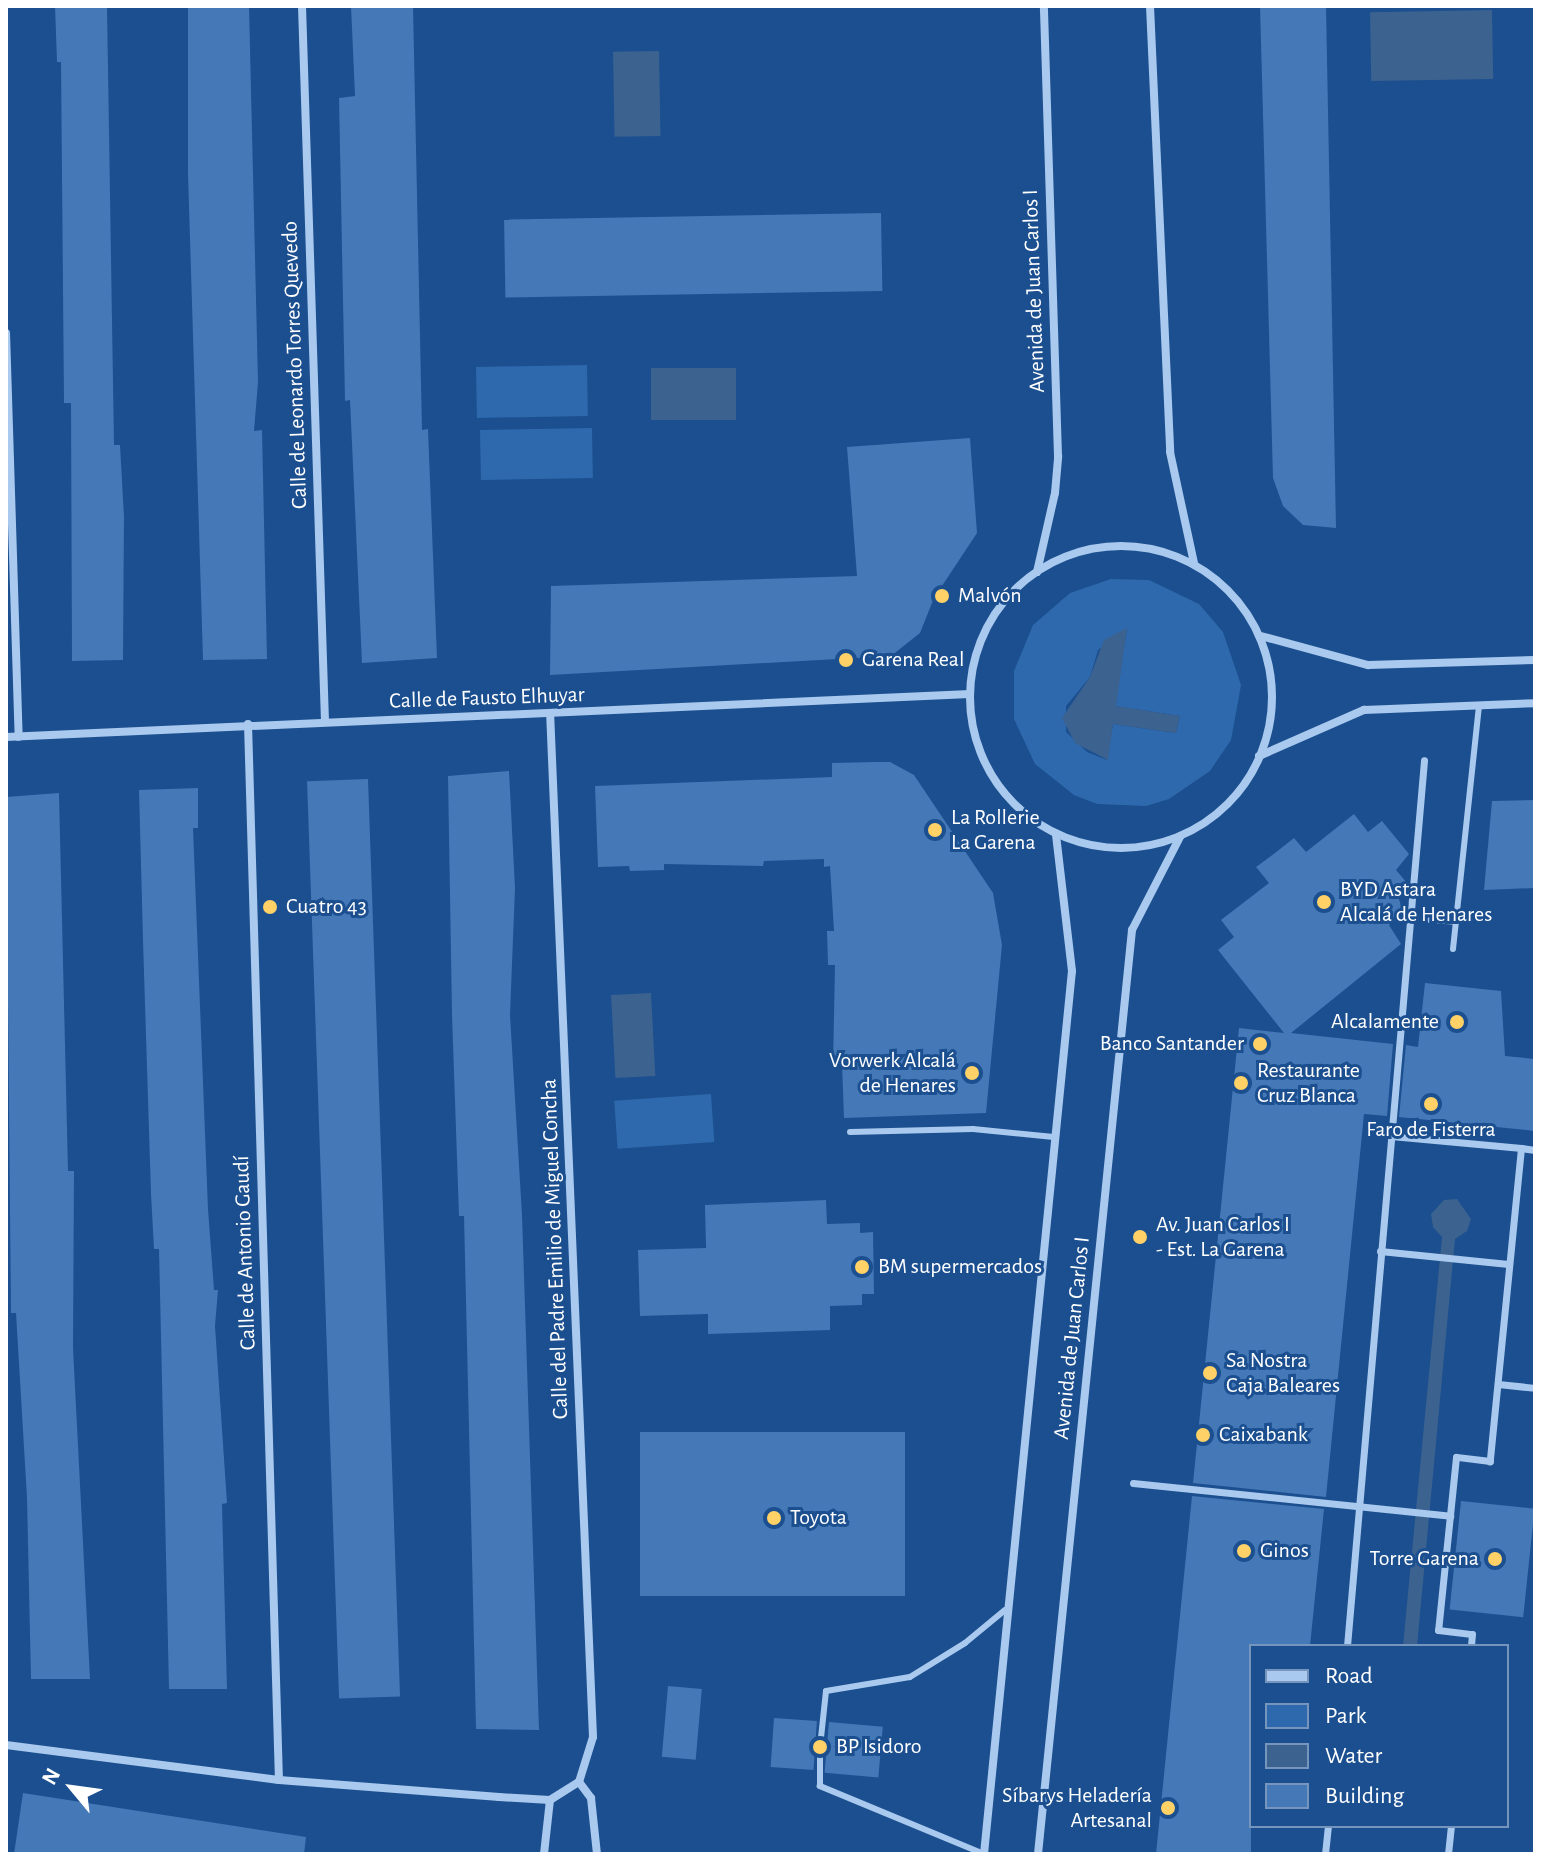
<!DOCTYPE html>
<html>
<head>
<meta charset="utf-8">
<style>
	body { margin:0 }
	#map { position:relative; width:1541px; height:1860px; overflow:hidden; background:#1b4f8f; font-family:"Alegreya Sans",sans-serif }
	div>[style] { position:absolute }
	.green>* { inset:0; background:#2e69ad; transform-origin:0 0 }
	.water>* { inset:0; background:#3c6290; transform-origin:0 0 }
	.building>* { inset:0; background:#4478b7; transform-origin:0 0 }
	.service>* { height:6px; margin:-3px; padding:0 3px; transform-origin:3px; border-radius:3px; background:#a9c9ee }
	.pedestrian>* { height:7px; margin:-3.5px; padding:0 3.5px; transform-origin:3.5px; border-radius:3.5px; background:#a9c9ee }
	.minor>* { height:8px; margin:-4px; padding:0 4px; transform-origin:4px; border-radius:4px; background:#a9c9ee }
	.minor>.ring { margin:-4px; padding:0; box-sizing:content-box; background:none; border:8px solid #a9c9ee; border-radius:50% }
	.dots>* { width:22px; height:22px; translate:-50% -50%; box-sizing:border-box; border:4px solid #1b4f8f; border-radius:50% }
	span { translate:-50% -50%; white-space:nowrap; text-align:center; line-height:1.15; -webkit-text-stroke:6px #1b4f8f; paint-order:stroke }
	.street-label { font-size:22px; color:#fff }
	.poi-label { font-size:22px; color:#fff }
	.left { translate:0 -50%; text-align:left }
	.right { translate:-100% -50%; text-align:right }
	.frame { position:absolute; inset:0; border:8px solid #fff; pointer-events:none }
	.legend { position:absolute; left:1249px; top:1644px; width:260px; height:184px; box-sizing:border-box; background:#1b4f8f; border:2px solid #7695bc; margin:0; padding:10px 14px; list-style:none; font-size:24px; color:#fff }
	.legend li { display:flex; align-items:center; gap:16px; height:40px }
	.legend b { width:40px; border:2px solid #7695bc }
	.north { position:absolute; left:32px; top:1748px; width:80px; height:80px; -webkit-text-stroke:6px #1b4f8f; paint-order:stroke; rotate:299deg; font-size:22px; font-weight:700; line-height:32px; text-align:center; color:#fff }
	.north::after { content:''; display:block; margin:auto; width:28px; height:36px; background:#fff; clip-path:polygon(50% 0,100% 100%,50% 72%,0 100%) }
</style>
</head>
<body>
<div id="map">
	<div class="green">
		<div style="left:587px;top:365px;width:51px;height:111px;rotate:89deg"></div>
		<div style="left:592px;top:428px;width:50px;height:112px;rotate:89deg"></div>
		<div style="clip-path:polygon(evenodd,1111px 579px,1149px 580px,1199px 604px,1223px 632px,1241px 685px,1231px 740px,1210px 771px,1169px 799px,1146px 806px,1097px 804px,1074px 795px,1035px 764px,1014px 719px,1014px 671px,1033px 625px,1070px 593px,1111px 579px,1127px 629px,1115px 706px,1180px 716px,1176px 733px,1113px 724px,1107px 760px,1087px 752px,1066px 732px,1066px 706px,1090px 677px,1098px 650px,1127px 629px)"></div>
		<div style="left:711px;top:1094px;width:48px;height:97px;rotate:86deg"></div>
	</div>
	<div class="water">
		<div style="left:1492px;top:10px;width:69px;height:122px;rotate:89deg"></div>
		<div style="left:659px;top:51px;width:85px;height:46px;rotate:89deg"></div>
		<div style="left:651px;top:368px;width:85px;height:52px"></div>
		<div style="clip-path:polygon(1127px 628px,1116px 706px,1180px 716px,1176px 733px,1113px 724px,1108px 760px,1075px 743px,1062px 718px,1090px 677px,1104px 640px)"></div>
		<div style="left:651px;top:993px;width:83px;height:40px;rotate:87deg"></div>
		<div style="clip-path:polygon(1457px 1199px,1471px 1219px,1467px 1231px,1455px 1239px,1417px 1646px,1403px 1646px,1442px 1237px,1433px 1227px,1431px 1214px,1444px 1200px)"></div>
	</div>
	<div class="building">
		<div style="clip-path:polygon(55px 6px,107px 6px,114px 445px,120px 445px,124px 517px,123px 660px,72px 661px,71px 403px,64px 403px,61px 62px,57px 62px)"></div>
		<div style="clip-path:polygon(188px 6px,249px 6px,258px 382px,254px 431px,262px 430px,267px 659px,203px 660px,188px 174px)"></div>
		<div style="clip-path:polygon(351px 6px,413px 6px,422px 430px,428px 429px,437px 658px,362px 663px,350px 400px,345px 401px,339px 98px,355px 96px)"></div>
		<div style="clip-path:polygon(1260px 6px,1326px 6px,1336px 528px,1303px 525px,1283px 506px,1273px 478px)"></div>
		<div style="left:881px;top:213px;width:78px;height:377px;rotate:89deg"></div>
		<div style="clip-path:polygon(970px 438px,977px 533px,934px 598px,920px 633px,891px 656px,550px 675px,551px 586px,857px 576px,847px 447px)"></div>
		<div style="clip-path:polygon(875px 762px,890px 762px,914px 775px,993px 893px,1002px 945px,986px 1113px,844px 1118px,842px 1064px,833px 1065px,835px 965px,828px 965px,827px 931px,834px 931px,830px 866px,824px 867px,824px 859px,764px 861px,763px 866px,664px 864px,664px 870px,630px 871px,629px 866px,598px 867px,595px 786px,832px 777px,832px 763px)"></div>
		<div style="clip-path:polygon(509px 771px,515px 888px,510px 1015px,522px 1215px,539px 1730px,476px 1729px,464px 1216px,459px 1216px,452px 1015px,448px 776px)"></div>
		<div style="left:368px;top:779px;width:918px;height:61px;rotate:88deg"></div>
		<div style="clip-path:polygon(198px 788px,198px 828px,193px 828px,208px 1209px,214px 1290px,218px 1290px,215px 1326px,227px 1503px,222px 1504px,227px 1689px,169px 1689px,159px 1249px,154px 1249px,151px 1194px,143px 941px,139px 790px)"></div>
		<div style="clip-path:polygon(59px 793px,68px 1171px,74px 1171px,73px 1348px,90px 1679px,31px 1679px,27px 1498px,16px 1313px,11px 1313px,6px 797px)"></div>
		<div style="clip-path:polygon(1535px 800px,1535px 888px,1484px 890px,1492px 801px)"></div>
		<div style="clip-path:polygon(1354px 814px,1368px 832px,1382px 821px,1409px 854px,1396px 870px,1407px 883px,1397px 894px,1404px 913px,1389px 925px,1401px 944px,1291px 1033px,1393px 1044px,1387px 1116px,1364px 1114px,1326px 1497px,1193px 1483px,1239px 1028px,1284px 1033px,1218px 950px,1234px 937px,1221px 920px,1269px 883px,1256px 867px,1275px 853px,1294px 838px,1306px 852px)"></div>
		<div style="clip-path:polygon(1425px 983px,1501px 991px,1505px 1056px,1535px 1059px,1535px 1131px,1399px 1117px,1406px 1045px,1418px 1047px)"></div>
		<div style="clip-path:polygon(826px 1200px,827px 1224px,860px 1223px,860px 1233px,873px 1232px,874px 1294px,862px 1294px,862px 1305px,830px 1306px,830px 1330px,708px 1334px,708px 1314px,640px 1316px,638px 1250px,706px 1248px,705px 1205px)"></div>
		<div style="left:905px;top:1432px;width:164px;height:265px;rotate:90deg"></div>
		<div style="clip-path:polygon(1192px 1496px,1324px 1509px,1310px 1646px,1251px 1646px,1251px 1854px,1156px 1854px)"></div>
		<div style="left:1461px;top:1501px;width:74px;height:109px;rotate:6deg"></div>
		<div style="left:668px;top:1686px;width:34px;height:71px;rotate:5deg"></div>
		<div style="left:774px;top:1718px;width:43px;height:49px;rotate:4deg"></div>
		<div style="left:829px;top:1722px;width:54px;height:51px;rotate:5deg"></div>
		<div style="clip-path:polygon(23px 1793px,306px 1837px,304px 1854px,14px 1854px)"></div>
	</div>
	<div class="service">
		<div style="left:1430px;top:920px;width:26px;rotate:4deg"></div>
		<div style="left:1453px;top:949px;width:245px;rotate:-83.9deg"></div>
		<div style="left:850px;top:1132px;width:123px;rotate:-1.4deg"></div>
		<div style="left:973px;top:1129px;width:81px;rotate:5.6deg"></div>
		<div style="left:984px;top:1854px;width:178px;rotate:-157.5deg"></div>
		<div style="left:820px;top:1786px;width:39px;rotate:-90deg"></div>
		<div style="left:820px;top:1747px;width:56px;rotate:-83.9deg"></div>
		<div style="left:826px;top:1691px;width:85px;rotate:-9.5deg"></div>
		<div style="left:910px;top:1677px;width:65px;rotate:-31.7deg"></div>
		<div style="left:965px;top:1643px;width:52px;rotate:-39.5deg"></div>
	</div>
	<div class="pedestrian">
		<div style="left:1391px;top:1136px;width:131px;rotate:5.3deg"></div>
		<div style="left:1521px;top:1148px;width:315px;rotate:95.7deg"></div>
		<div style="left:1490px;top:1461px;width:34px;rotate:-173deg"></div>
		<div style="left:1456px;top:1457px;width:174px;rotate:95.9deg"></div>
		<div style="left:1438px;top:1630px;width:34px;rotate:7deg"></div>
		<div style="left:1472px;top:1634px;width:12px;rotate:95deg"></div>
		<div style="left:1521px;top:1148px;width:14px;rotate:8deg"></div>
		<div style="left:1380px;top:1251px;width:129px;rotate:5.8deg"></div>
		<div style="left:1498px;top:1384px;width:37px;rotate:6deg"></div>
		<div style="left:1133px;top:1483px;width:319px;rotate:5.9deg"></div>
		<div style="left:1347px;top:1646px;width:889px;rotate:-85.03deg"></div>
		<div style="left:1325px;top:1854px;width:28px;rotate:-84deg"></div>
		<div style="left:1448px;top:1854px;width:28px;rotate:-84deg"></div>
	</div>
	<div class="minor">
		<div style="left:302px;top:6px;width:716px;rotate:88.16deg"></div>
		<div style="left:1150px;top:6px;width:446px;rotate:87.4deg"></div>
		<div style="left:1170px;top:452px;width:114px;rotate:77.8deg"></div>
		<div style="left:6px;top:333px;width:404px;rotate:88.2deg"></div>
		<div class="ring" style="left:970px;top:546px;width:294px;height:294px"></div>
		<div style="left:1037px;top:572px;width:81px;rotate:-77.2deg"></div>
		<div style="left:1055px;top:493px;width:37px;rotate:-85deg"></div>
		<div style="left:1058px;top:456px;width:450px;rotate:-91.8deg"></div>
		<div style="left:1261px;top:636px;width:111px;rotate:15.2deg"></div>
		<div style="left:1368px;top:665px;width:167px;rotate:-1.7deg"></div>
		<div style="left:248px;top:724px;width:1056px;rotate:88.32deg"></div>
		<div style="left:6px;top:737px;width:965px;rotate:-2.55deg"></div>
		<div style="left:1259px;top:756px;width:115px;rotate:-23.7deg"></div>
		<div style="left:1364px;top:710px;width:171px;rotate:-2.3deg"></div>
		<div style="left:6px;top:1745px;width:275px;rotate:7.3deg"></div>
		<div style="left:279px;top:1780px;width:221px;rotate:4.4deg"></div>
		<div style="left:499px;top:1797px;width:51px;rotate:3.4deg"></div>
		<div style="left:550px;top:1800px;width:34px;rotate:-32deg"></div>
		<div style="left:579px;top:1782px;width:47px;rotate:-72.7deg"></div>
		<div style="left:593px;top:1737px;width:1025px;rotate:-92.4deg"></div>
		<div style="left:579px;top:1782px;width:20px;rotate:53deg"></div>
		<div style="left:591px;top:1798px;width:56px;rotate:83.9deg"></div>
		<div style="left:544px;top:1854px;width:54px;rotate:-83.7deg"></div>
		<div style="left:984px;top:1854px;width:887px;rotate:-84.31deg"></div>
		<div style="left:1072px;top:971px;width:137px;rotate:-96.7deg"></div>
		<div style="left:1038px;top:1854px;width:929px;rotate:-84.19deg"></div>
		<div style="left:1132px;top:930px;width:105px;rotate:-62.7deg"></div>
	</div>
	<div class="dots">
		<div style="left:942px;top:596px;background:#ffd166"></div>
		<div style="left:846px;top:660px;background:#ffd166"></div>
		<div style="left:935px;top:830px;background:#ffd166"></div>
		<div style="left:1324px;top:902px;background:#ffd166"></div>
		<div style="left:270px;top:907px;background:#ffd166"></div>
		<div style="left:1457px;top:1022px;background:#ffd166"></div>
		<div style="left:1260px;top:1044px;background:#ffd166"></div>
		<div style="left:972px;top:1073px;background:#ffd166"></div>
		<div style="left:1241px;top:1083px;background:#ffd166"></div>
		<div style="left:1431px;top:1104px;background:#ffd166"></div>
		<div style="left:1140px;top:1237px;background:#ffd166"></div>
		<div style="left:862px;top:1267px;background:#ffd166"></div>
		<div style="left:1210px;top:1373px;background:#ffd166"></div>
		<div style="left:1203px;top:1435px;background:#ffd166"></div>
		<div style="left:774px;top:1518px;background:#ffd166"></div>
		<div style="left:1244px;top:1551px;background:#ffd166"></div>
		<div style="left:1495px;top:1559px;background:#ffd166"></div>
		<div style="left:820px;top:1747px;background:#ffd166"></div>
		<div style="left:1168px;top:1808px;background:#ffd166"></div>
	</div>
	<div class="street-label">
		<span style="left:1034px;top:291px;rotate:-92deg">Avenida de Juan Carlos I</span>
		<span style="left:295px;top:365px;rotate:-92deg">Calle de Leonardo Torres Quevedo</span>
		<span style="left:487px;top:698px;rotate:-2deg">Calle de Fausto Elhuyar</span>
		<span style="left:555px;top:1249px;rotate:-92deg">Calle del Padre Emilio de Miguel Concha</span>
		<span style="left:245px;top:1253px;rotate:-92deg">Calle de Antonio Gaudí</span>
		<span style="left:1072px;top:1338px;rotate:-84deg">Avenida de Juan Carlos I</span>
	</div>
	<div class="poi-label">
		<span class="left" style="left:958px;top:596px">Malvón</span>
		<span class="left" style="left:862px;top:660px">Garena Real</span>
		<span class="left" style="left:951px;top:830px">La Rollerie<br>La Garena</span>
		<span class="left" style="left:1340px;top:902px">BYD Astara<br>Alcalá de Henares</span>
		<span class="left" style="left:286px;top:907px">Cuatro 43</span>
		<span class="right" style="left:1439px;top:1022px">Alcalamente</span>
		<span class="right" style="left:1244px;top:1044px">Banco Santander</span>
		<span class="right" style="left:956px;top:1073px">Vorwerk Alcalá<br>de Henares</span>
		<span class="left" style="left:1257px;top:1083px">Restaurante<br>Cruz Blanca</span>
		<span style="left:1431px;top:1130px">Faro de Fisterra</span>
		<span class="left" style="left:1156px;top:1237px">Av. Juan Carlos I<br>- Est. La Garena</span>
		<span class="left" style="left:878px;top:1267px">BM supermercados</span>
		<span class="left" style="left:1226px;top:1373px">Sa Nostra<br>Caja Baleares</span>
		<span class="left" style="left:1219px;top:1435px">Caixabank</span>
		<span class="left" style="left:790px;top:1518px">Toyota</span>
		<span class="left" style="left:1260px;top:1551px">Ginos</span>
		<span class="right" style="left:1479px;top:1559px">Torre Garena</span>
		<span class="left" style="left:836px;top:1747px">BP Isidoro</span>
		<span class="right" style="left:1152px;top:1808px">Síbarys Heladería<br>Artesanal</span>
	</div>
	<div class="frame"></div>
	<ul class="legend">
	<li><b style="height:10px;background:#a9c9ee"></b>Road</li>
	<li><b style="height:22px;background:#2e69ad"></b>Park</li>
	<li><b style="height:22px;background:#3c6290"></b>Water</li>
	<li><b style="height:22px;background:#4478b7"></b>Building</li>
	</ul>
	<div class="north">N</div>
</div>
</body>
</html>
